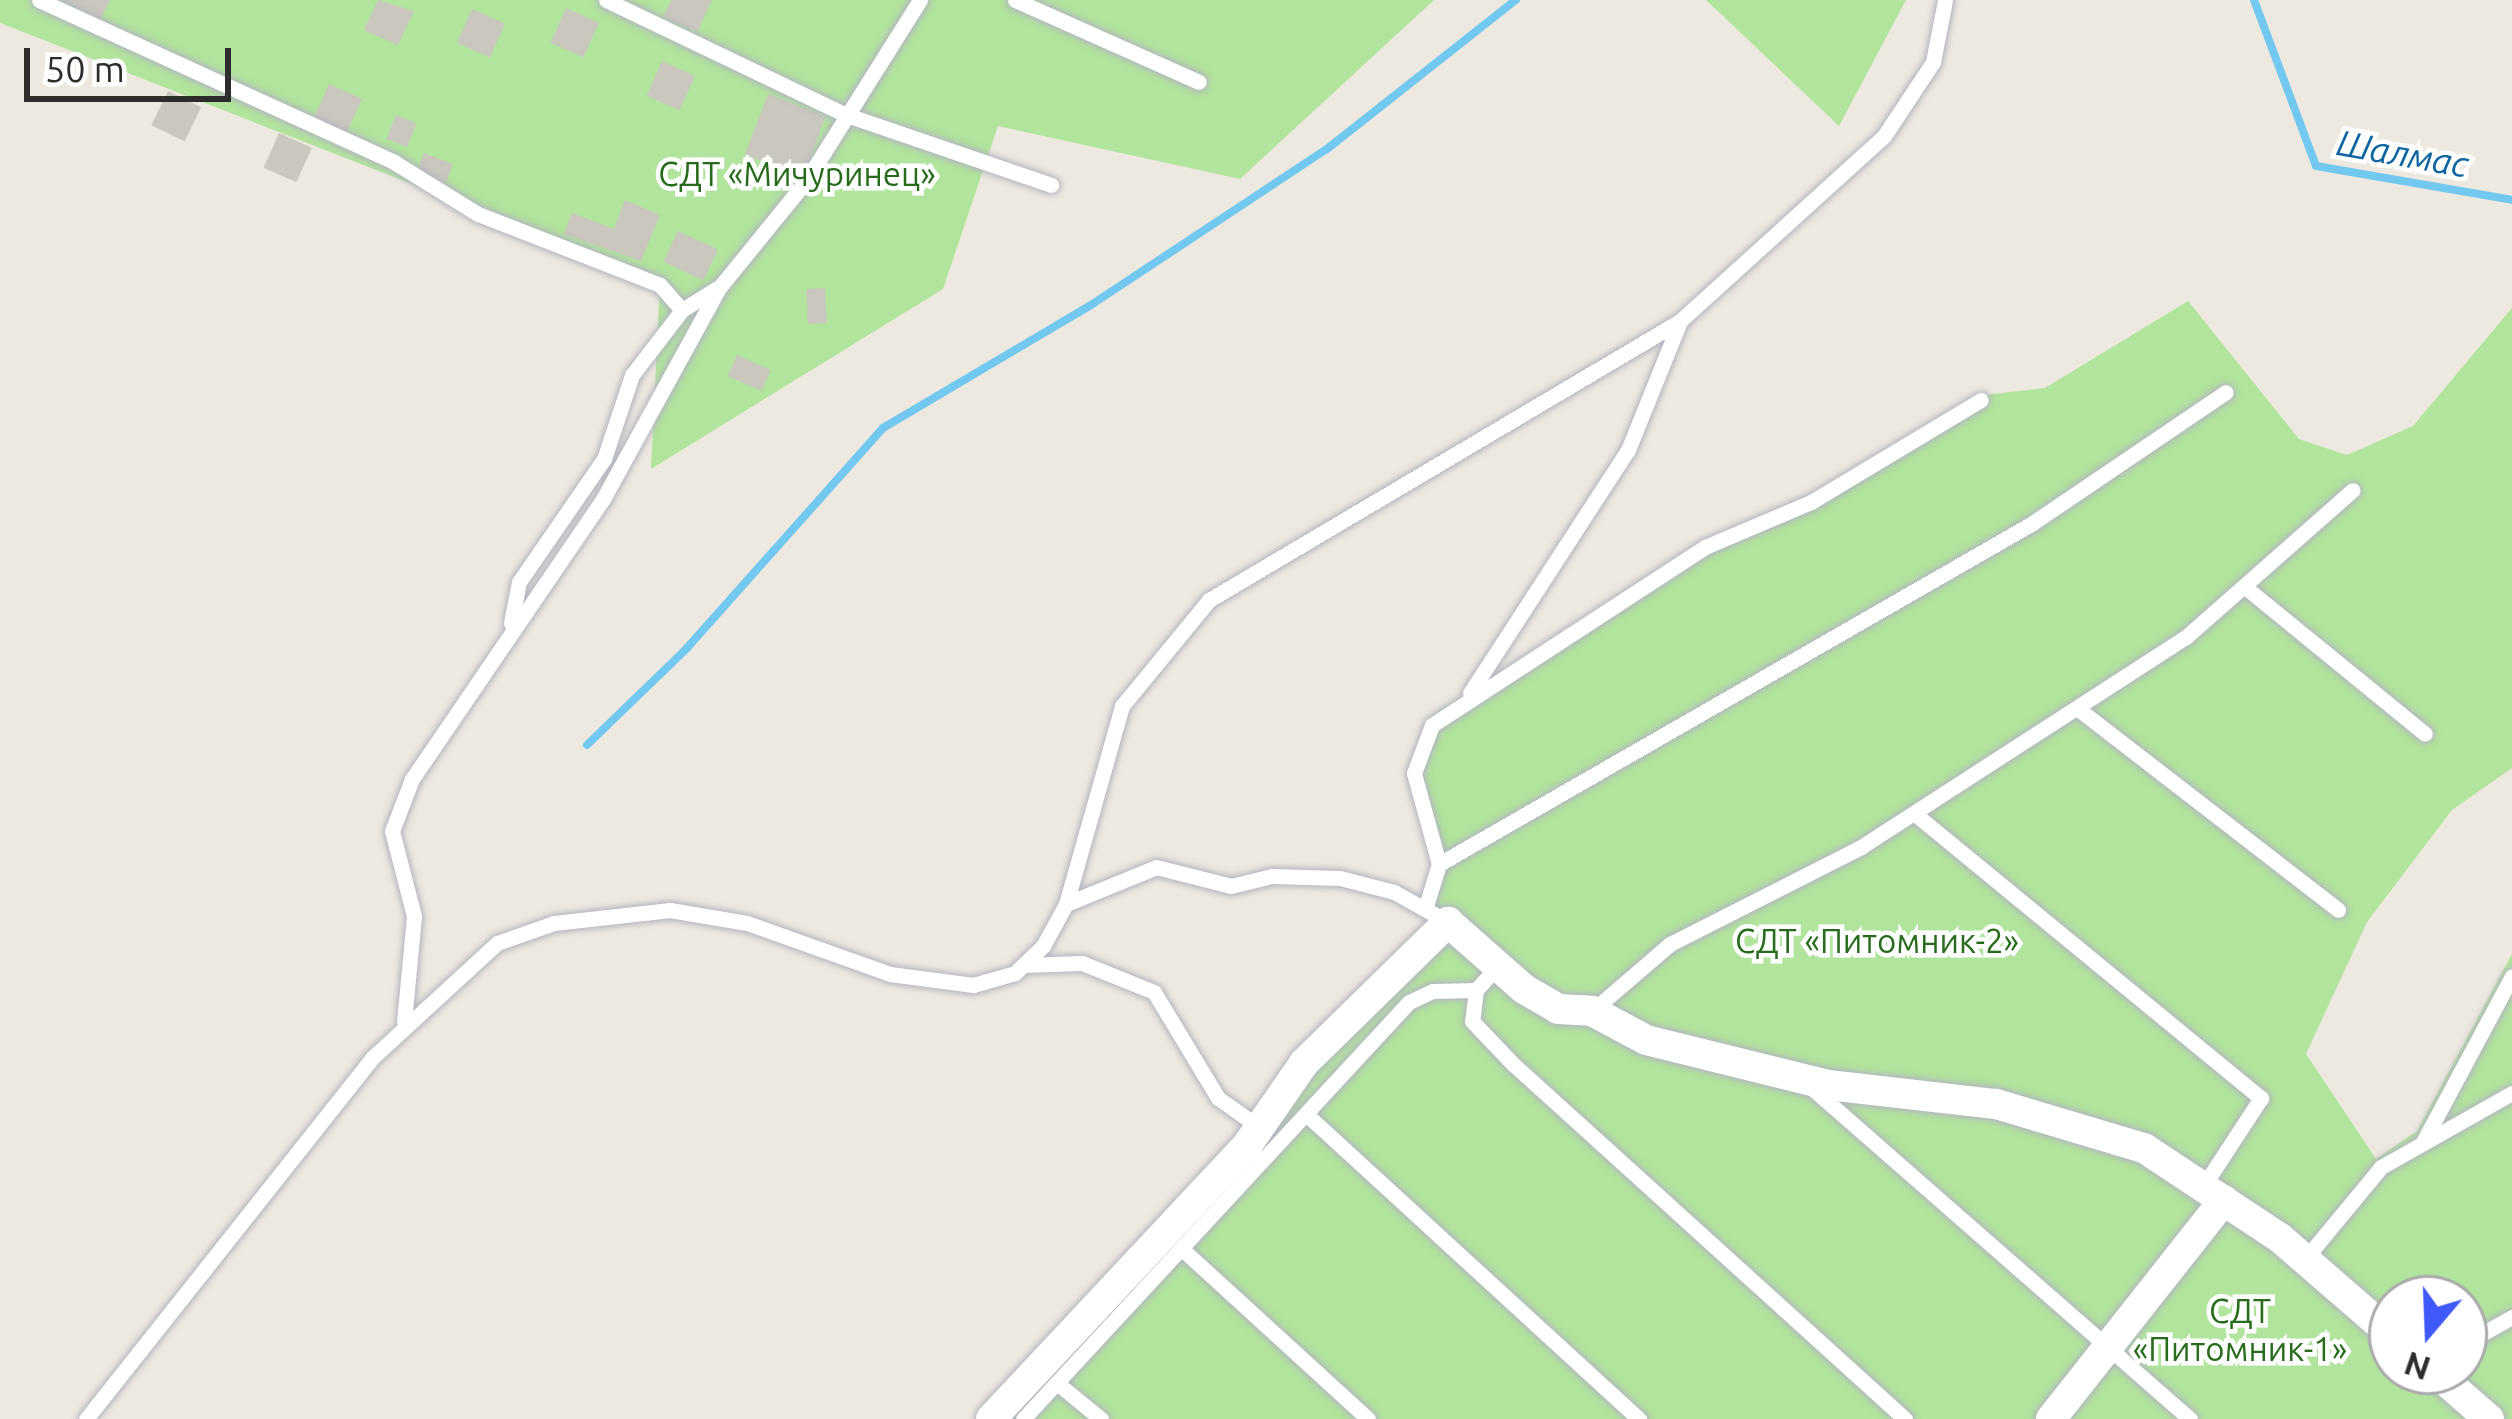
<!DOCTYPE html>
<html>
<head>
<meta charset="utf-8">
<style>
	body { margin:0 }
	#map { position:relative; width:2512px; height:1419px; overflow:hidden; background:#eee9e0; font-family:Ubuntu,sans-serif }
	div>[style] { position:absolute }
	.green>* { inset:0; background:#b1e49c }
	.stream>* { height:8px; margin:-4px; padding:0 4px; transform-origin:4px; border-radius:4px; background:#73c8ef }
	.building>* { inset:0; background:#cac7be; transform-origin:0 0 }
	.roads { filter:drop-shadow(0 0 3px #b3b5c0) drop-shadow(0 0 3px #b3b5c0) }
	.service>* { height:15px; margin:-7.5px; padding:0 7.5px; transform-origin:7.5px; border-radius:7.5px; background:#fff }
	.minor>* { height:30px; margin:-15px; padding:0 15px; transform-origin:15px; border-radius:15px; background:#fff }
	span { translate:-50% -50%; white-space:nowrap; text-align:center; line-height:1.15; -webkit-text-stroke:9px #fff; paint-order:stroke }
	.park-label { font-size:33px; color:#276c1b }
	.water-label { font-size:36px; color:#0d66a0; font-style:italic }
	.north { position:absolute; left:2368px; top:1275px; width:120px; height:120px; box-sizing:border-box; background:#fff; border:3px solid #ababab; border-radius:50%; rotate:199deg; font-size:33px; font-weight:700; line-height:48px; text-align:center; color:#2d2d2d }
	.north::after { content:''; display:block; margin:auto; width:42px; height:54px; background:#4059fa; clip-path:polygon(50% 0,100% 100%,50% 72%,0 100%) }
	.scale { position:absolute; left:24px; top:48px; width:207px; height:54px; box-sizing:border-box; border:6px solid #2d2d2d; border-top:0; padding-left:15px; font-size:36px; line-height:42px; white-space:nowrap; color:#2d2d2d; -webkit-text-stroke:9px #fff; paint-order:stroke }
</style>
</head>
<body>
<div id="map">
	<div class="green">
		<div style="clip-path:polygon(0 0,1434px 0,1240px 179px,998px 126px,943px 289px,651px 469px,660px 281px,0 23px)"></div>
		<div style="clip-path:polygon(1706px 0,1906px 0,1839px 126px)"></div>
		<div style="clip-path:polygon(evenodd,2188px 301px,2299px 439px,2347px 455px,2413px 426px,2512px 308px,2512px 768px,2452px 810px,2367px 922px,2306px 1054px,2376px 1159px,2417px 1131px,2512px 954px,2512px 1419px,996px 1419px,1442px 909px,1424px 900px,1432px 860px,1427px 825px,1406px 774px,1428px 718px,1708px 539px,1803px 501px,1977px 396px,2045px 388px,2188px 301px,2392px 1299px,2464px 1299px,2464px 1371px,2392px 1371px,2392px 1299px)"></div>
	</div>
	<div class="stream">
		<div style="left:2254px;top:0;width:177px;rotate:69.5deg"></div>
		<div style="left:2316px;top:166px;width:199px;rotate:9.8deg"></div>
		<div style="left:587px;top:745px;width:139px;rotate:-44.1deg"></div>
		<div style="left:687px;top:648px;width:295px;rotate:-48.3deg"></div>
		<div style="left:883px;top:428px;width:245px;rotate:-30.6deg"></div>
		<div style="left:1094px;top:303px;width:279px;rotate:-33.5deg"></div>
		<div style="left:1327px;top:149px;width:241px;rotate:-38.3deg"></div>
	</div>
	<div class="building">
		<div style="clip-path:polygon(61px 0,110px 0,101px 19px)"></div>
		<div style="clip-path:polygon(378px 0,414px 11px,398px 45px,364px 30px)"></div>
		<div style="clip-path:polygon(671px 0,712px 0,697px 32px,663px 17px)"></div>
		<div style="left:566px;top:8px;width:36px;height:38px;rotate:24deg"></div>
		<div style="left:472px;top:9px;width:36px;height:37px;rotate:24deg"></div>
		<div style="left:662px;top:61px;width:36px;height:38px;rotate:24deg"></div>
		<div style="left:329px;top:84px;width:36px;height:38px;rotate:24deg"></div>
		<div style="left:168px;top:91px;width:37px;height:38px;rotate:26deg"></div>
		<div style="left:768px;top:94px;width:62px;height:65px;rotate:21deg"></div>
		<div style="left:396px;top:115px;width:22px;height:26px;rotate:22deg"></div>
		<div style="left:279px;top:133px;width:36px;height:38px;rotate:24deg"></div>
		<div style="left:424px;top:153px;width:31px;height:21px;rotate:21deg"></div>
		<div style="clip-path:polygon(625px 200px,660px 215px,641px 261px,564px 234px,572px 213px,614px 229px)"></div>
		<div style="left:678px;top:231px;width:44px;height:34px;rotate:25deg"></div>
		<div style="left:825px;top:288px;width:35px;height:19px;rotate:87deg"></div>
		<div style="left:737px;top:355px;width:37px;height:23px;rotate:24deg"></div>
	</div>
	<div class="roads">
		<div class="service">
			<div style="left:39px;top:0;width:390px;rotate:24.5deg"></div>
			<div style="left:394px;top:162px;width:99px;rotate:31.8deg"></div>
			<div style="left:478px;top:214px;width:195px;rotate:21.3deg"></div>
			<div style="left:660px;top:285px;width:33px;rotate:49deg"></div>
			<div style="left:606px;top:0;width:264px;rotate:25.6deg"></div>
			<div style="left:844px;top:114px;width:219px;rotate:18.9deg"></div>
			<div style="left:1015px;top:0;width:201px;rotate:24deg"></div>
			<div style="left:2245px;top:587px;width:232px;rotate:39.2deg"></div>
			<div style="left:511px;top:623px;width:42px;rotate:-79deg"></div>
			<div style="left:519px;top:582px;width:150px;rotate:-55.4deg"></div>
			<div style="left:604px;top:459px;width:89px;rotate:-71.6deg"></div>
			<div style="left:632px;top:375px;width:82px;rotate:-52.4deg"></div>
			<div style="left:682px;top:310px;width:40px;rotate:-32deg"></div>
			<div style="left:1470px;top:693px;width:290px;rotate:-57deg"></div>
			<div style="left:1628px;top:450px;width:139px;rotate:-68deg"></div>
			<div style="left:2077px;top:708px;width:330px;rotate:37.7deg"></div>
			<div style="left:1915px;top:814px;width:448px;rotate:39.4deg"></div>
			<div style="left:2261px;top:1098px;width:104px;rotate:123.2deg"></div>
			<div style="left:1439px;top:864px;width:683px;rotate:-29.87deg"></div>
			<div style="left:2031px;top:524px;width:235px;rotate:-34.1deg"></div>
			<div style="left:1066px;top:904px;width:206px;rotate:-74.2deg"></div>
			<div style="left:1122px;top:706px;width:137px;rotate:-50.6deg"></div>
			<div style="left:1209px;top:600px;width:547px;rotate:-30.64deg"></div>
			<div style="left:1680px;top:321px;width:275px;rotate:-42.2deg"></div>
			<div style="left:1884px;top:136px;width:89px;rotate:-56.5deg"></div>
			<div style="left:1933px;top:62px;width:63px;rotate:-79deg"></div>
			<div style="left:1426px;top:906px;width:44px;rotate:-72.8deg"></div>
			<div style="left:1439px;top:864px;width:94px;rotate:-105.4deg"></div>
			<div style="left:1414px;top:773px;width:51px;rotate:-69.4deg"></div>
			<div style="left:1432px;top:725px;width:326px;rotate:-33.1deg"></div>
			<div style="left:1705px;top:547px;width:115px;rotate:-23deg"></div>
			<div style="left:1811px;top:502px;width:198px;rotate:-31deg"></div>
			<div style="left:1023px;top:965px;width:59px;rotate:-1.9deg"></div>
			<div style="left:1082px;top:963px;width:78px;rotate:21.9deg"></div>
			<div style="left:1154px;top:992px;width:124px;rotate:58.9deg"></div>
			<div style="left:1218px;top:1098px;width:50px;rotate:35.3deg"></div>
			<div style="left:1476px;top:990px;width:31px;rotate:97deg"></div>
			<div style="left:1472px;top:1021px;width:59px;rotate:46.4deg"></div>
			<div style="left:1513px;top:1064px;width:529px;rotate:42.16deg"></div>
			<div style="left:1592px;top:1011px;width:103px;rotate:-40.7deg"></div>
			<div style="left:1670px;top:944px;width:214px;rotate:-26.9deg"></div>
			<div style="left:1861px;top:847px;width:387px;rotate:-32.9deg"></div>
			<div style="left:2186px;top:637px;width:222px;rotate:-41.4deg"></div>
			<div style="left:404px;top:1022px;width:106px;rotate:-84.6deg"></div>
			<div style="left:414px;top:916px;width:88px;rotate:-104.5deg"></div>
			<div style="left:392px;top:831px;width:56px;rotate:-69deg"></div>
			<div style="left:412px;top:779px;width:339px;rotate:-55.7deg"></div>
			<div style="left:603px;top:499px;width:241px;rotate:-61.2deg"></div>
			<div style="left:719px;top:288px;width:138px;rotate:-50.9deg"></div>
			<div style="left:806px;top:181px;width:214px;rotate:-57.8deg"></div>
			<div style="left:1813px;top:1089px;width:501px;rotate:41.2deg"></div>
			<div style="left:1306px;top:1114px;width:452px;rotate:42.5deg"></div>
			<div style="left:2423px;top:1142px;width:188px;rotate:-61.8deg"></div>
			<div style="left:1182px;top:1249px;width:252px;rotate:42.4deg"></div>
			<div style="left:2305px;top:1259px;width:119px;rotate:-50.4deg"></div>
			<div style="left:2381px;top:1167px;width:150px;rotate:-29.5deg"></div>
			<div style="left:2464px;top:1344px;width:55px;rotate:-29.4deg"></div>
			<div style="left:1057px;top:1383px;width:57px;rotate:39.3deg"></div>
			<div style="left:86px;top:1419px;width:461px;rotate:-51.6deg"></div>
			<div style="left:372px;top:1058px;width:170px;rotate:-42.6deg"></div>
			<div style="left:497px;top:943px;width:60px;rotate:-19.3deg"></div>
			<div style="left:554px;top:923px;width:117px;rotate:-6.4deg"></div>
			<div style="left:670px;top:910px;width:78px;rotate:9.6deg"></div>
			<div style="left:747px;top:923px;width:152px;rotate:19.6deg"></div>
			<div style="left:890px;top:974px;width:84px;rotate:7.5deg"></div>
			<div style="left:973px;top:985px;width:44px;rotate:-15.9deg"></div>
			<div style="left:1015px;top:973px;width:39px;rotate:-44deg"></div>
			<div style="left:1043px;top:946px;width:48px;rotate:-61.3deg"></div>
			<div style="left:1066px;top:904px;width:97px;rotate:-22.3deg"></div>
			<div style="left:1156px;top:867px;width:77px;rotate:14.2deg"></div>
			<div style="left:1231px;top:886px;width:42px;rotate:-13.7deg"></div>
			<div style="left:1272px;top:876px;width:68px;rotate:1.7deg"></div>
			<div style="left:1340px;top:878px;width:56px;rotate:14.5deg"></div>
			<div style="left:1394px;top:892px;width:62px;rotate:29.1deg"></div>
			<div style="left:1023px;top:1419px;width:568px;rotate:-47.21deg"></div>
			<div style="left:1409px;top:1002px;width:26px;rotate:-25deg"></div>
			<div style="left:1433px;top:991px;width:43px;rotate:-1.3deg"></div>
			<div style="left:1476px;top:990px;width:30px;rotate:-48deg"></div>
		</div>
		<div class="minor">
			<div style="left:2434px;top:1371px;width:73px;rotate:41.1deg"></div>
			<div style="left:991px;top:1419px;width:376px;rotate:-46.9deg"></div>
			<div style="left:1248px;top:1144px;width:98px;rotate:-55.3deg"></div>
			<div style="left:1304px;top:1063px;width:202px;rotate:-44.4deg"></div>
			<div style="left:1448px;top:922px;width:101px;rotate:41.4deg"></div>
			<div style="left:1524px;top:989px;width:39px;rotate:30deg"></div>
			<div style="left:1558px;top:1009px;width:34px;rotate:3deg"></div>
			<div style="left:1592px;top:1011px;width:61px;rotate:28.2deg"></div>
			<div style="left:1646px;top:1040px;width:187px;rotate:13.9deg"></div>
			<div style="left:1828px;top:1085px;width:169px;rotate:6.5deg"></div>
			<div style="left:1996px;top:1104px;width:154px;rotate:16.6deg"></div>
			<div style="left:2144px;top:1148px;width:163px;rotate:33.5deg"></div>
			<div style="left:2280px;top:1238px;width:148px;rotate:40.9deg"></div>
			<div style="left:2051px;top:1419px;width:279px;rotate:-51.7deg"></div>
		</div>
	</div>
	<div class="park-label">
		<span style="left:797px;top:174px">СДТ «Мичуринец»</span>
		<span style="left:1877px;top:941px">СДТ «Питомник-2»</span>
		<span style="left:2240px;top:1330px">СДТ<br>«Питомник-1»</span>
	</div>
	<div class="water-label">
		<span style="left:2403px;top:153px;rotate:10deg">Шалмас</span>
	</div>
	<div class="north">N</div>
	<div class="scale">50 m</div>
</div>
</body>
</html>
